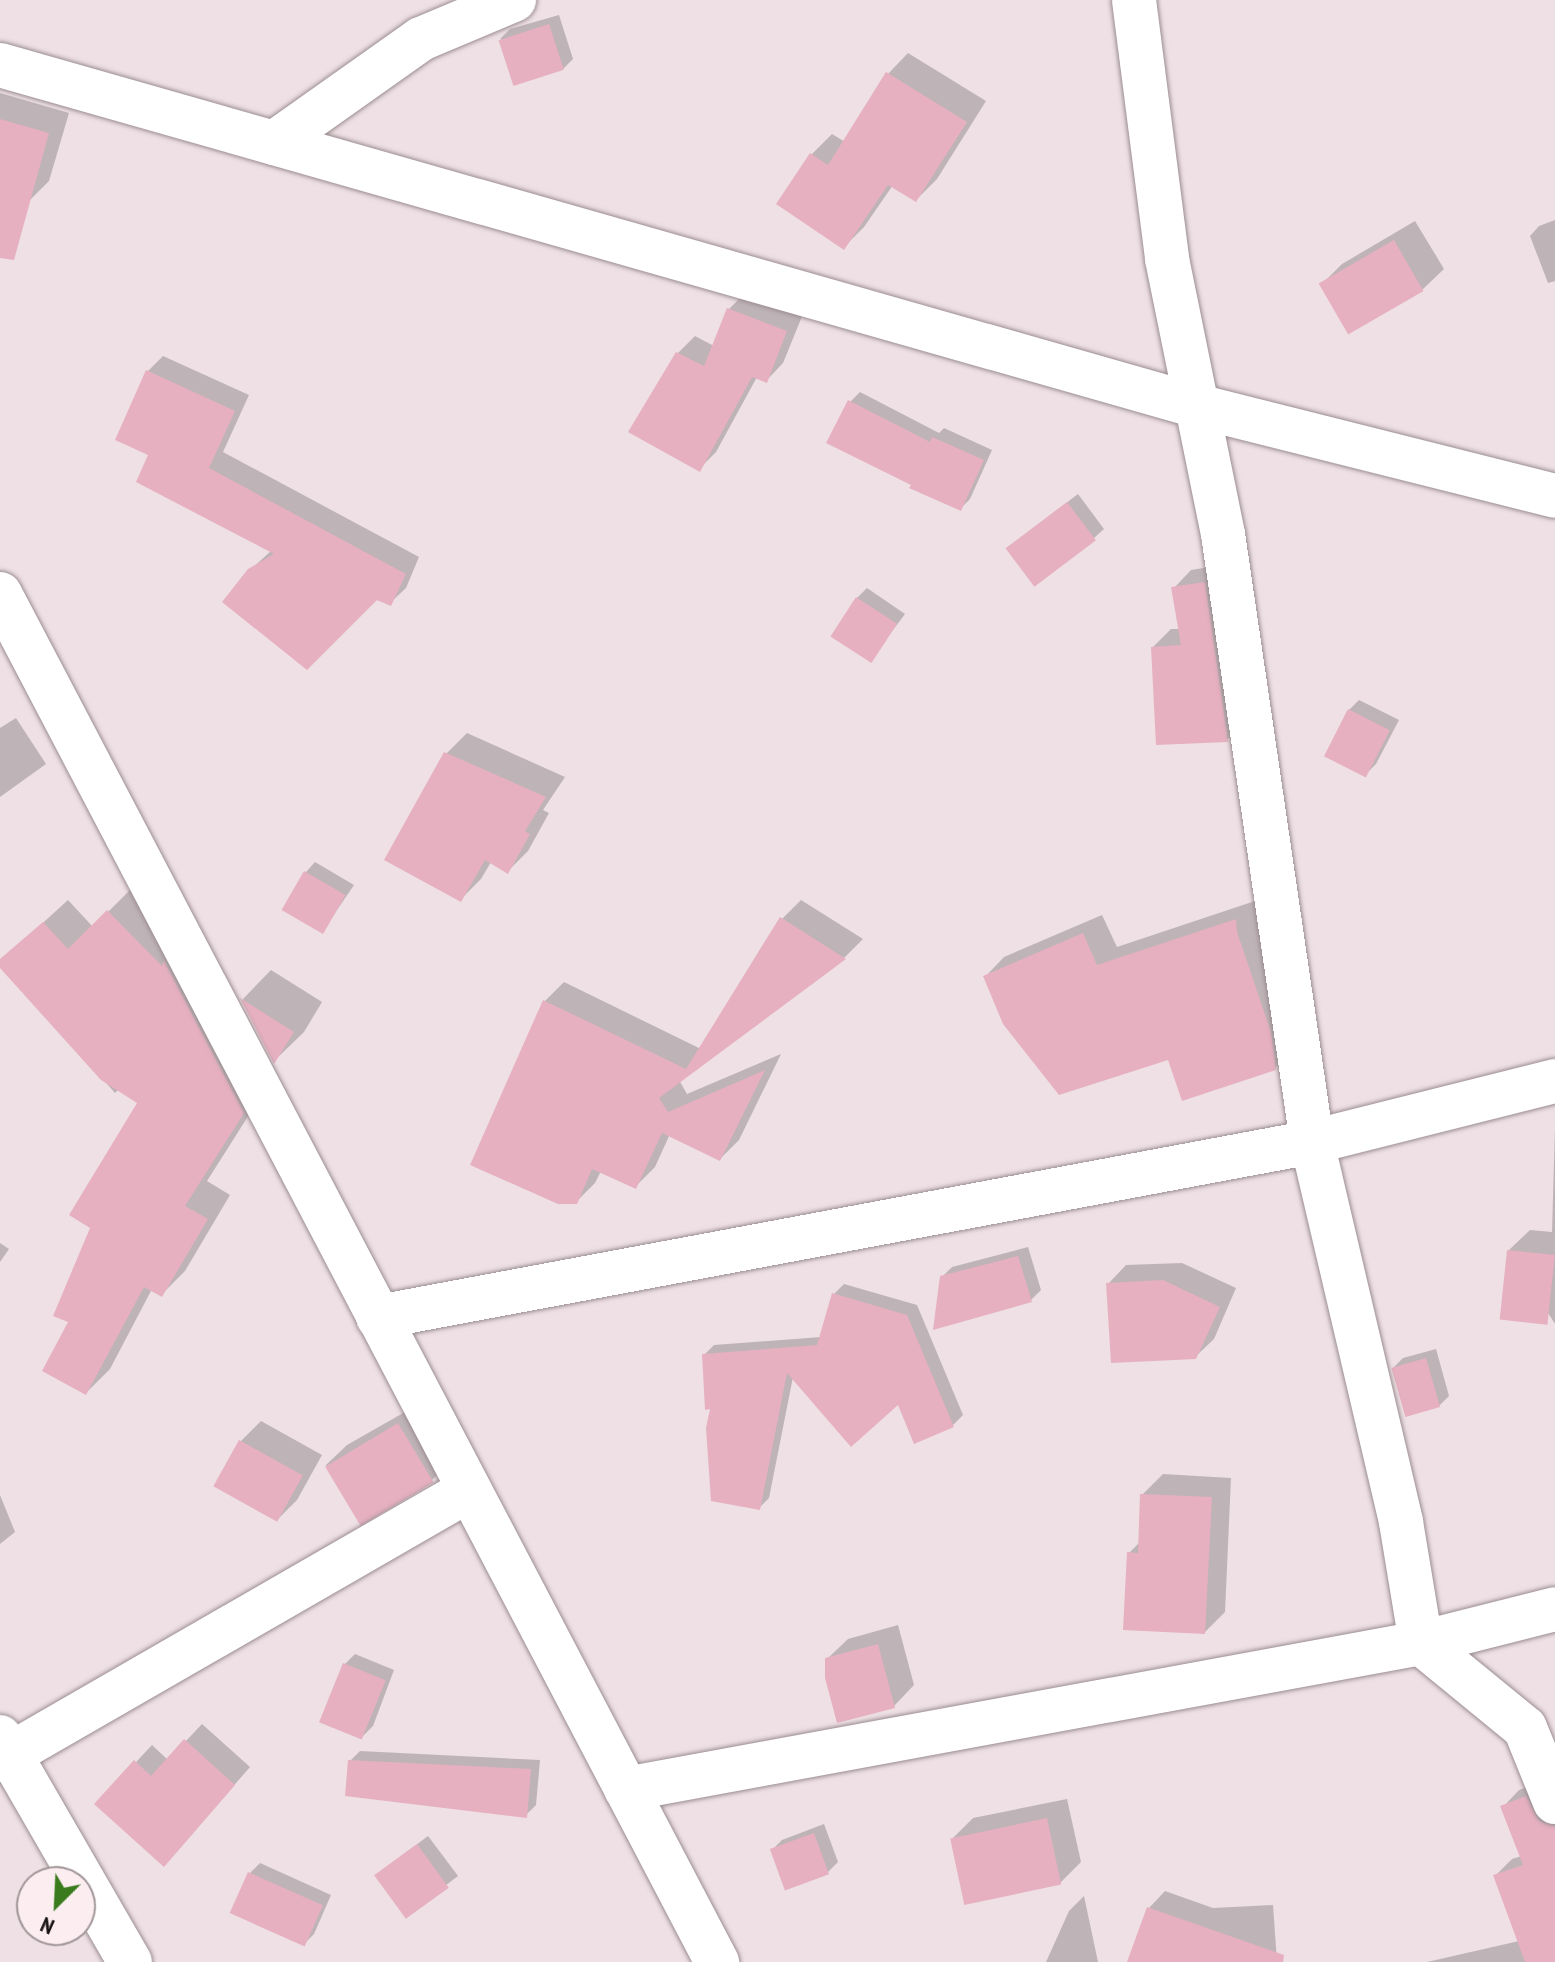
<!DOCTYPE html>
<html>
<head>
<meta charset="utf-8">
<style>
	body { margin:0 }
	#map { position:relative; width:1555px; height:1962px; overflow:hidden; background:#eee0e4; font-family:"PT Sans Narrow",sans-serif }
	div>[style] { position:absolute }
	.shadow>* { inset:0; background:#0003; transform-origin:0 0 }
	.building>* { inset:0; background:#e6b0c1; transform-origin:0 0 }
	.roads { filter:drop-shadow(0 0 2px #9b8d91) drop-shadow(0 0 2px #9b8d91) }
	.minor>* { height:44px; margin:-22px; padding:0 22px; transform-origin:22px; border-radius:22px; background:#fff }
	.tertiary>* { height:44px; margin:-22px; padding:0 22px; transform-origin:22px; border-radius:22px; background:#fff }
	span { translate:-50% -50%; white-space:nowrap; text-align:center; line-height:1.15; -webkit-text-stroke:8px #fcedf1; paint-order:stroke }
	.north { position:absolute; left:16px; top:1866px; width:80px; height:80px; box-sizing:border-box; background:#fcedf1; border:2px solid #a19699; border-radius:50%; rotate:204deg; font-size:22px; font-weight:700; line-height:32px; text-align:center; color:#181314 }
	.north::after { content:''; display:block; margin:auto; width:28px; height:36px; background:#3a7c1d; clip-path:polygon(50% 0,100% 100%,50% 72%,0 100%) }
</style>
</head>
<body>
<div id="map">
	<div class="shadow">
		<div style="clip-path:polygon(559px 15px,573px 59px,563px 69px,500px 39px,510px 29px)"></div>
		<div style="clip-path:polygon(908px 53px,986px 101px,937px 179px,916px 200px,893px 185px,864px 227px,844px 247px,779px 203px,812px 154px,832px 134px,845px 142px,888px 74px)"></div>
		<div style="clip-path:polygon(0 93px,69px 113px,49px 181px,29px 201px,0 193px)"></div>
		<div style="clip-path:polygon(1555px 220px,1555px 281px,1548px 283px,1530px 236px,1539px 226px)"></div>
		<div style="clip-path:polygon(1415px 221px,1444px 269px,1423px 289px,1351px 332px,1322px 284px,1342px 264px)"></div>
		<div style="clip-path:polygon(746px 292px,803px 314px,783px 363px,766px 381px,757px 377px,716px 452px,699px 469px,631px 432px,678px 353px,695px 336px,714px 346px,729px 309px)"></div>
		<div style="clip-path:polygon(163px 356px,249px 395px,223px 452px,419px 557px,406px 588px,390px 603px,249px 571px,272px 550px,151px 454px,148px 371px)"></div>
		<div style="clip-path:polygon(860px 392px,939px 433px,944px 428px,992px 450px,970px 499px,960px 509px,850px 402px)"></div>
		<div style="clip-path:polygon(1078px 494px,1104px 529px,1094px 538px,1007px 548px)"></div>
		<div style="clip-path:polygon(1222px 565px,1245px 722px,1227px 740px,1153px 647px,1171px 629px,1181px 629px,1174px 588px,1191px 570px)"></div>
		<div style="clip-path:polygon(867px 588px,905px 614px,869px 662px,857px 598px)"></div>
		<div style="clip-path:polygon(1359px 700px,1399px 720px,1376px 764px,1366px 774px,1349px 710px)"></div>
		<div style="clip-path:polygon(16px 718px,46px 764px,0 797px,0 728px)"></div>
		<div style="clip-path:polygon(467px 733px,565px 777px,543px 810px,549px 813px,528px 851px,508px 871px,491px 862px,481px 879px,460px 900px,446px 754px)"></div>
		<div style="clip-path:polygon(315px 862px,354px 885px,322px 932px,306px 872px)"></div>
		<div style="clip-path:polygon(132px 888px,266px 1088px,207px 1181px,230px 1195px,185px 1271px,161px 1295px,152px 1289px,110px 1369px,86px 1393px,71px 1321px,155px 1077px,139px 1068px,115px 1093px,0 962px,68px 900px,93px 927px)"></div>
		<div style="clip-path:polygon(801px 900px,863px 939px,845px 957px,679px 1080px,687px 1094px,781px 1054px,739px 1140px,720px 1159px,670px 1134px,655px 1167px,636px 1186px,601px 1171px,595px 1183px,576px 1202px,473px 1164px,545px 1001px,564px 982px,701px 1049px,782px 919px)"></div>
		<div style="clip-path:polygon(1255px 901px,1289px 1012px,1295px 1049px,1275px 1068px,985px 977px,1004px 957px,1102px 915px,1117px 947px)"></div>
		<div style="clip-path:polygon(271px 970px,322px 1002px,304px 1032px,275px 1060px,243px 999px)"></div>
		<div style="clip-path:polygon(1555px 1126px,1555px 1324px,1509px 1250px,1530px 1230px,1552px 1232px)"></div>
		<div style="clip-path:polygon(0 1243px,9px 1249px,0 1262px)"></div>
		<div style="clip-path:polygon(1028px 1247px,1041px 1290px,1031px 1300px,942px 1277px,952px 1267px)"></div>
		<div style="clip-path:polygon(1182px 1263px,1236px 1288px,1214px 1339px,1195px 1357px,1108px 1284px,1126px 1265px)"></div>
		<div style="clip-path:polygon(844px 1284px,917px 1305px,963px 1415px,953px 1425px,899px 1402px,793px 1377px,769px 1498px,759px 1508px,712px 1406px,704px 1355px,714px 1345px,821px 1337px,834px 1294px)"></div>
		<div style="clip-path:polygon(1436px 1349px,1449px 1396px,1439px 1406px,1393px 1368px,1403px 1358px)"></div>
		<div style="clip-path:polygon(419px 1404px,452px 1460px,432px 1480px,360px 1522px,326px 1465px,347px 1445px)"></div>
		<div style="clip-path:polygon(261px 1421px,322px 1455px,297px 1500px,277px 1520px,241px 1441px)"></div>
		<div style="clip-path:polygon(1163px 1474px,1231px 1478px,1225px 1612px,1205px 1632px,1129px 1553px,1141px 1541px,1142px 1495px)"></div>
		<div style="clip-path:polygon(0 1495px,15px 1532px,0 1544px)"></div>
		<div style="clip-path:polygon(898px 1625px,914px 1685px,894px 1706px,827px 1659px,848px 1639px)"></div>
		<div style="clip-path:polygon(355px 1654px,394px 1670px,373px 1726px,363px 1736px,345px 1664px)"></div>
		<div style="clip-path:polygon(202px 1724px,250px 1767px,180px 1847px,97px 1804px,152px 1745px,168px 1760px)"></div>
		<div style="clip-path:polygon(360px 1751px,540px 1760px,536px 1805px,526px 1815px,350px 1761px)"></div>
		<div style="clip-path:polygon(1543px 1781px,1555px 1804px,1555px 1962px,1427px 1962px,1519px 1941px,1495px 1876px,1512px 1859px,1522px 1856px,1503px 1807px,1519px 1790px)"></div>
		<div style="clip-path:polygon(1067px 1799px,1081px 1862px,1060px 1883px,952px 1839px,973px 1818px)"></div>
		<div style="clip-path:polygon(824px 1824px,838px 1862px,828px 1872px,772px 1850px,782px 1840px)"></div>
		<div style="left:428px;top:1836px;width:50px;height:65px;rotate:53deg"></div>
		<div style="clip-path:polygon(260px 1863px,331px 1895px,314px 1934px,304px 1944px,250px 1873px)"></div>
		<div style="clip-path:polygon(1165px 1891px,1213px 1908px,1273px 1905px,1277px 1962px,1129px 1962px,1149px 1908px)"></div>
		<div style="clip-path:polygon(1084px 1896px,1098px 1962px,1046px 1962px,1069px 1911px)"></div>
	</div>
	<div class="building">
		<div style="left:549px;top:24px;width:48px;height:53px;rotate:72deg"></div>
		<div style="clip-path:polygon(886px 72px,967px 122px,916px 202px,888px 185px,844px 250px,776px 204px,810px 153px,828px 165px)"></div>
		<div style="clip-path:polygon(0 119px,49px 133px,14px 260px,0 258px)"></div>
		<div style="left:1394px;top:240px;width:59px;height:87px;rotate:60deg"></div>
		<div style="clip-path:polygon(727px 308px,787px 331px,767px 383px,752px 377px,700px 472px,628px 432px,676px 352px,704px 366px)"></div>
		<div style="clip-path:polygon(146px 370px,235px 411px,209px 468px,406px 574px,391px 606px,377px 600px,307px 670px,222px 602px,248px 569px,274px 554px,136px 482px,148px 455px,115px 440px)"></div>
		<div style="clip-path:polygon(848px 400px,930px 442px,932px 437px,984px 460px,961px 511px,909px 488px,911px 485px,826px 443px)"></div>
		<div style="left:1067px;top:502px;width:48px;height:77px;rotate:53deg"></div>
		<div style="clip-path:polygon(1205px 582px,1228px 742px,1156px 745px,1151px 647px,1181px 645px,1171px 587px)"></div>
		<div style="left:856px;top:597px;width:49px;height:47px;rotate:33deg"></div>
		<div style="left:1348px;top:709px;width:47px;height:53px;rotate:27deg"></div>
		<div style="clip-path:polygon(444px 752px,546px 797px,525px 831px,530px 834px,508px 874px,485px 860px,461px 902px,384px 860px)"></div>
		<div style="left:304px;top:871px;width:48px;height:45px;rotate:30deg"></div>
		<div style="clip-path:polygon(107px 910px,162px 966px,164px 961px,244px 1113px,185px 1206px,208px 1219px,162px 1297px,144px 1287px,86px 1395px,42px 1371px,68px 1322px,53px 1316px,90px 1228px,69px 1215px,137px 1103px,101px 1080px,0 968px,0 959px,43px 922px,68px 949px)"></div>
		<div style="clip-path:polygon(780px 917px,846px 959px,659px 1098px,668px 1112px,765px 1070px,720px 1161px,662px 1133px,636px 1189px,592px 1169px,577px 1204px,558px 1204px,470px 1165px,543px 1000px,686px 1069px)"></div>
		<div style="clip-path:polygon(1236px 919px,1237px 932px,1271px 1032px,1276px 1070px,1182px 1101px,1168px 1060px,1059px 1095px,1003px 1024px,983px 976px,1083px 933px,1097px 965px)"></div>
		<div style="clip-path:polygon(240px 998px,294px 1032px,274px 1064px)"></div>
		<div style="left:1507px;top:1250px;width:48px;height:70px;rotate:6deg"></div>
		<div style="clip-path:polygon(1018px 1256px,1032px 1302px,933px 1330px,940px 1276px)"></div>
		<div style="clip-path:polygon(1163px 1280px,1220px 1307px,1196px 1359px,1111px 1363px,1106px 1283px)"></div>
		<div style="clip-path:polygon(832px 1293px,907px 1315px,954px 1427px,914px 1444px,898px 1405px,851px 1447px,787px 1373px,760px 1510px,711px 1501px,706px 1428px,710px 1409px,705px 1410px,702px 1354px,817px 1345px)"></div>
		<div style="left:1426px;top:1358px;width:51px;height:36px;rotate:74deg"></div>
		<div style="left:398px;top:1423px;width:69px;height:85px;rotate:59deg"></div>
		<div style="left:239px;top:1440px;width:73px;height:53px;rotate:29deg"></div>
		<div style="clip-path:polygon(1140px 1494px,1212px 1497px,1205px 1634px,1123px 1630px,1127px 1552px,1138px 1553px)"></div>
		<div style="clip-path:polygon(878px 1644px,895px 1708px,837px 1723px,825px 1678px,825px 1658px)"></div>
		<div style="left:343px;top:1663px;width:46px;height:64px;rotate:22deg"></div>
		<div style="clip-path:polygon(184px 1739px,235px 1785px,164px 1867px,94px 1804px,134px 1760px,151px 1776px)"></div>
		<div style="clip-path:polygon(348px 1760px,531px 1769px,527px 1818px,345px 1796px)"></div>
		<div style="clip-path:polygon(1526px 1796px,1539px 1821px,1555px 1826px,1555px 1962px,1525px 1962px,1493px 1875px,1523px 1865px,1500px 1806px)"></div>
		<div style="left:1047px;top:1818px;width:68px;height:99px;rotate:78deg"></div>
		<div style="left:814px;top:1833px;width:44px;height:47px;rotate:70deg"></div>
		<div style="left:417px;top:1844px;width:54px;height:53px;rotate:54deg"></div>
		<div style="left:248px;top:1872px;width:82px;height:45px;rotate:24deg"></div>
		<div style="clip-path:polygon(1147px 1907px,1284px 1955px,1283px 1962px,1127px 1962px)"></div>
	</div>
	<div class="roads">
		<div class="minor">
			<div style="left:1134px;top:0;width:261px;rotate:82.7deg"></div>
			<div style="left:1167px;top:259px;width:281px;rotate:78.5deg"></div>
			<div style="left:1223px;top:534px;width:614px;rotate:81.67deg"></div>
			<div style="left:1312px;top:1142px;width:390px;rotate:76.8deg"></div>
			<div style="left:1401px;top:1522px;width:123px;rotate:80.6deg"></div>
			<div style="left:1421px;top:1643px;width:134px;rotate:39.3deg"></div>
			<div style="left:1525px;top:1728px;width:80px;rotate:67.9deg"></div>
			<div style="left:0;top:65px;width:1245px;rotate:15.9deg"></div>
			<div style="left:1197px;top:406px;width:369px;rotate:14.1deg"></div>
			<div style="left:274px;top:143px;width:180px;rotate:-35.3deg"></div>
			<div style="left:421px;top:39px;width:101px;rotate:-22.8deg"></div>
			<div style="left:378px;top:1317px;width:950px;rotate:-10.61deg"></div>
			<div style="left:1312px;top:1142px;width:251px;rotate:-14.1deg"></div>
			<div style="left:0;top:1737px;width:260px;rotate:60deg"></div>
			<div style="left:0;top:1760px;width:541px;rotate:-29.93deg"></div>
			<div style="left:626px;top:1789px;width:808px;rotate:-10.41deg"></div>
			<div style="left:1421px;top:1643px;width:138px;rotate:-14.2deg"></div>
		</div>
		<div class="tertiary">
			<div style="left:0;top:594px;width:1545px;rotate:62.34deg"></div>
		</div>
	</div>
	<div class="north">N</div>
</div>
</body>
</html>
